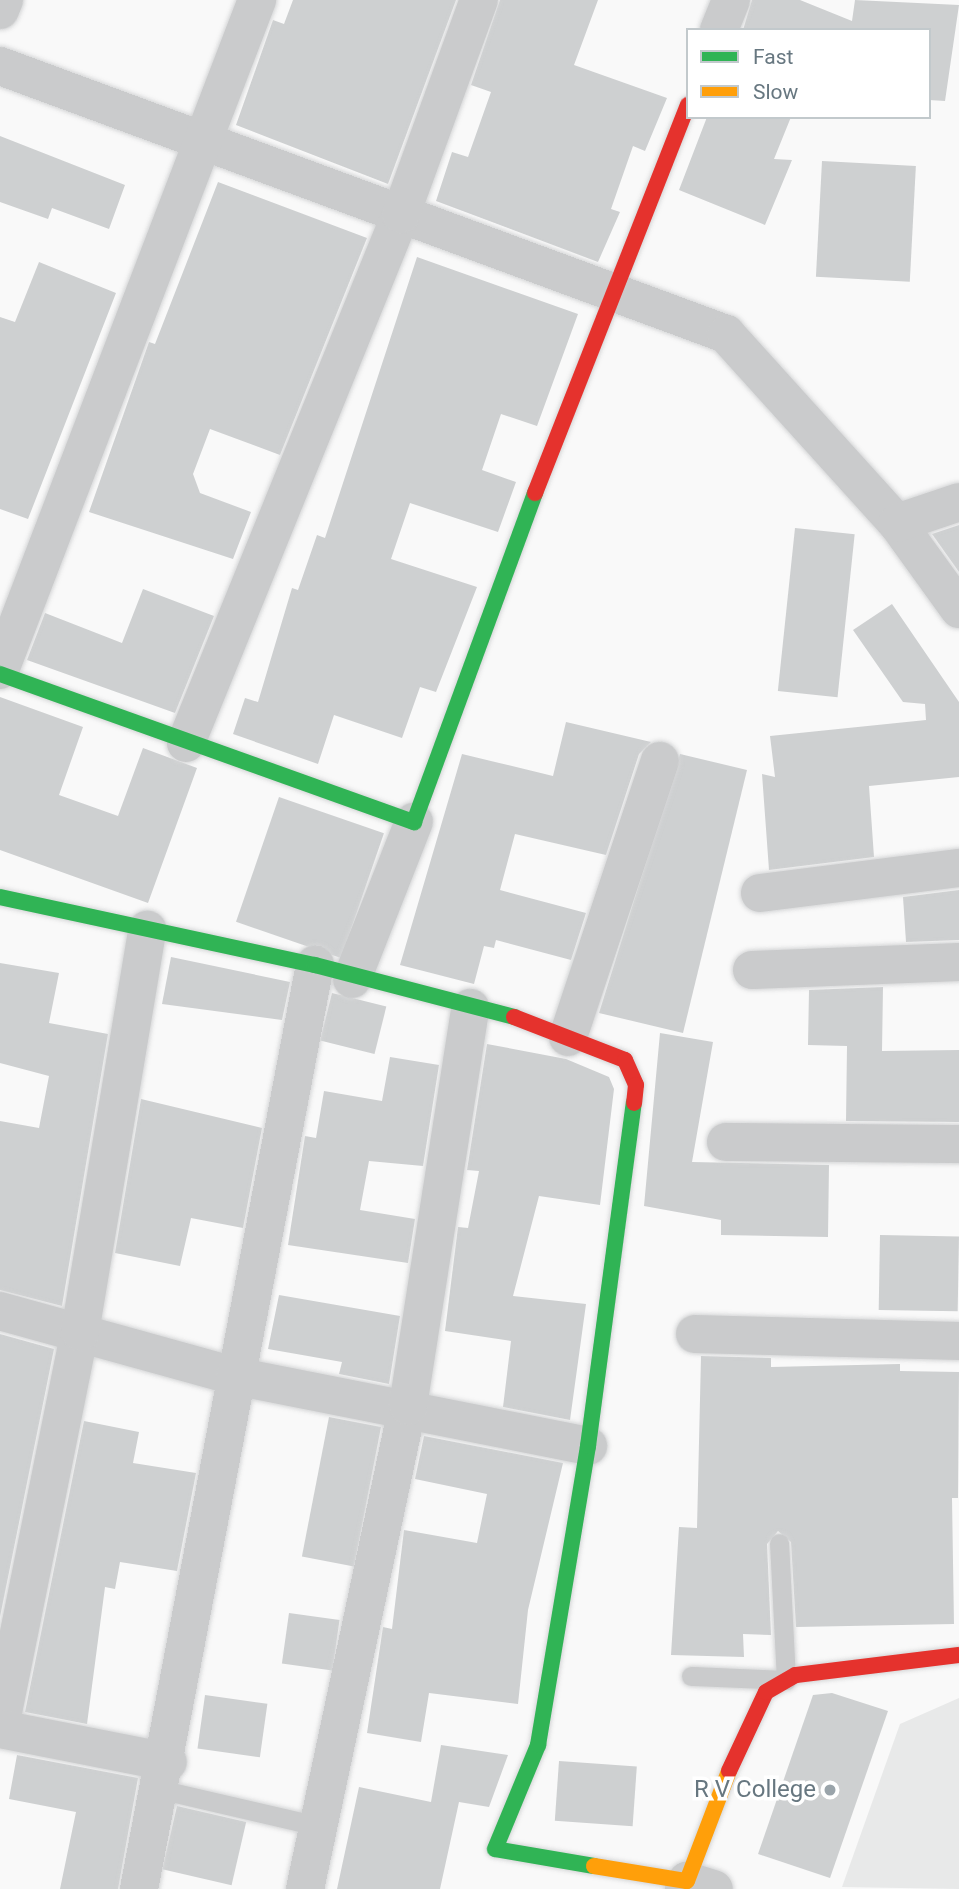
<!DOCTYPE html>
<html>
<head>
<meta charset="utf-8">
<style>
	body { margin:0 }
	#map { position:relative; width:959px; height:1889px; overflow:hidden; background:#f9f9f9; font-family:Roboto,sans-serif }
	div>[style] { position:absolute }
	.built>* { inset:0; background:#e8e9e9 }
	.building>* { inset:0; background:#ced0d1; transform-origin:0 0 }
	.roads { filter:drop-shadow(0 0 2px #d5d6d7) drop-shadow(0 0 2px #d5d6d7) }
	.lane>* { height:19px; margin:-9.5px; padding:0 9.5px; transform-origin:9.5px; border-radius:9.5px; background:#cacbcc }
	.street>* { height:38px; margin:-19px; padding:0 19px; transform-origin:19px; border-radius:19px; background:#cacbcc }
	.fast>* { height:16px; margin:-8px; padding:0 8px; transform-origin:8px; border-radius:8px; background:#30b455 }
	.slow>* { height:16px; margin:-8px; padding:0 8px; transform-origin:8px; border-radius:8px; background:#ff9f0a }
	.jam>* { height:16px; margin:-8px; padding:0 8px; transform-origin:8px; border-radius:8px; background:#e5322d }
	.dots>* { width:19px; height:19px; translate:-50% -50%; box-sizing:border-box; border:4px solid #fff; border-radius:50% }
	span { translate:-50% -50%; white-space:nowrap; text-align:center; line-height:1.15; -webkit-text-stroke:7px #fff; paint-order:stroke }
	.poi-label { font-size:24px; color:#677780 }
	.right { translate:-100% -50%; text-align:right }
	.legend { position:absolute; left:686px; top:28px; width:245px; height:91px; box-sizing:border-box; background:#fff; border:2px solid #c2c9cc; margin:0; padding:9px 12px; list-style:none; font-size:21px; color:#677780 }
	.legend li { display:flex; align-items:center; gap:14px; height:35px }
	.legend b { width:35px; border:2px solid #c2c9cc }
</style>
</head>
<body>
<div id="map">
	<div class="built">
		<div style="clip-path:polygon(959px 1698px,959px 1889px,842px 1887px,900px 1724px)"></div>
	</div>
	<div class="building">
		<div style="clip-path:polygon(293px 0,456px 0,388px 184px,236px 125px,273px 20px,284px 24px)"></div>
		<div style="clip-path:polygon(500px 0,598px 0,574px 65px,667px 98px,645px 151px,633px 146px,611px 209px,620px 212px,598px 262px,436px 201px,452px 152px,468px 157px,491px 92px,471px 85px)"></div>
		<div style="clip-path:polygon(752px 0,800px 0,852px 21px,855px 0,959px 5px,945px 101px,929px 100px,929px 30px,743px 30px)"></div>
		<div style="clip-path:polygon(707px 117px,791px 117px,774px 159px,792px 160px,765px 225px,679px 190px)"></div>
		<div style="clip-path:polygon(0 136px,125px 185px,109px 229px,52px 208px,48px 219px,0 202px)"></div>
		<div style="left:822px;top:161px;width:94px;height:116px;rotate:3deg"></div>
		<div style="clip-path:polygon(218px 182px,367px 238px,280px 455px,210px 429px,193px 474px,200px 493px,251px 512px,233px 559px,89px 512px,149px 342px,155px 344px)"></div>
		<div style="clip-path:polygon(417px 257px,578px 314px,537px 426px,501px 414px,482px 470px,516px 482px,498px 532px,410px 503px,391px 559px,477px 587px,436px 692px,420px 687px,402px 738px,334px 715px,318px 764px,233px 734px,245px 698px,258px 702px,292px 588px,298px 590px,317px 535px,325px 538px)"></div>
		<div style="clip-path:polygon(39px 262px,116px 293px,28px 519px,0 509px,0 317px,15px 322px)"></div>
		<div style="clip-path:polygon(959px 525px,959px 572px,932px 534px)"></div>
		<div style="left:795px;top:528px;width:60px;height:164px;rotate:6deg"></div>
		<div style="clip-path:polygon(143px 589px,214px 616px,175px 713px,27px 660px,45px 613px,122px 643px)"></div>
		<div style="clip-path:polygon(892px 604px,959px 702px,959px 777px,869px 786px,874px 857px,769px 870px,762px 774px,775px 777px,770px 736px,926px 720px,925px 704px,903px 702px,853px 630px)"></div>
		<div style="clip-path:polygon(0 697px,83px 727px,59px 795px,118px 816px,143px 748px,197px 768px,148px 903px,0 850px)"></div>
		<div style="clip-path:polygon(566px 722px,651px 742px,639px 754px,606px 855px,515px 834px,500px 890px,586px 913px,571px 960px,496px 940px,494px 948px,484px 946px,474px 984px,400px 965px,462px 754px,553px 776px)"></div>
		<div style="clip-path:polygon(680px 754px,747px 770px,683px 1033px,599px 1013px)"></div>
		<div style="left:279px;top:797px;width:111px;height:132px;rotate:19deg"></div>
		<div style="clip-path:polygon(959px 890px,959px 940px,906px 942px,903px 897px)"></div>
		<div style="clip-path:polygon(171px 957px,290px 982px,282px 1020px,162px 1004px)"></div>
		<div style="clip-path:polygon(0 963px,59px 973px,49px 1023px,108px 1034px,62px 1306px,0 1290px,0 1121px,39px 1128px,49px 1076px,0 1063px)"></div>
		<div style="clip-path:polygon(883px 987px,882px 1051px,959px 1050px,959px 1122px,846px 1121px,847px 1046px,808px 1045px,809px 990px)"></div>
		<div style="left:332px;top:993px;width:56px;height:49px;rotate:14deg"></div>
		<div style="clip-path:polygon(660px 1033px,713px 1042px,692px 1162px,829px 1165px,828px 1237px,721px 1235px,721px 1220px,644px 1206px)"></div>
		<div style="clip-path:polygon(487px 1044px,566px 1059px,609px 1077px,614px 1089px,600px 1205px,539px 1196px,513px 1296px,586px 1304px,570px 1420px,503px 1407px,511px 1341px,445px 1331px,458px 1227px,468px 1228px,479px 1171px,467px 1170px)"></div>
		<div style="clip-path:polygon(390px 1057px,439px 1065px,423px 1166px,369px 1161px,360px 1210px,415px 1219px,408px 1263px,288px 1245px,305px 1136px,316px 1138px,324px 1091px,382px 1101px)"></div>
		<div style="clip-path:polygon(141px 1099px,262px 1128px,243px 1228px,191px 1218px,180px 1266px,115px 1253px)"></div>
		<div style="left:880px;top:1235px;width:79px;height:75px;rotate:1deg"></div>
		<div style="clip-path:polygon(279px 1295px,400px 1316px,389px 1384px,339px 1374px,342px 1362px,268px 1349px)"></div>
		<div style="clip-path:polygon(0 1334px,54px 1349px,0 1617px)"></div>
		<div style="clip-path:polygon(701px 1356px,771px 1358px,771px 1367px,900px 1364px,900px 1371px,959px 1372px,958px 1498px,952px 1498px,954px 1624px,796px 1627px,791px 1542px,778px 1531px,767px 1544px,771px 1635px,743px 1634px,744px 1657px,671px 1655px,679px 1527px,697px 1528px)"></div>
		<div style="left:329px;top:1417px;width:53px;height:142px;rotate:11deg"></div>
		<div style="clip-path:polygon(84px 1421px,139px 1432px,133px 1463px,196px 1473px,177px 1571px,120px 1562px,115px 1589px,105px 1587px,87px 1724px,25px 1712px)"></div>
		<div style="clip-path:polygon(424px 1436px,563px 1463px,528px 1610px,518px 1704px,429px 1693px,421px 1742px,367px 1733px,383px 1627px,392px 1629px,404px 1530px,477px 1543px,487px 1494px,415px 1479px)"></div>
		<div style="left:289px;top:1613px;width:51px;height:51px;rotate:8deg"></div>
		<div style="clip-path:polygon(832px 1693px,888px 1711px,830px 1878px,758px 1854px,813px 1695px)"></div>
		<div style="left:205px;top:1695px;width:63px;height:54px;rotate:8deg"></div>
		<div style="clip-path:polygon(441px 1745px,508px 1755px,489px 1807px,459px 1802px,440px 1889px,337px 1889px,359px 1787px,431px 1802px)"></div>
		<div style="clip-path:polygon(17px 1755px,138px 1778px,118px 1889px,60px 1889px,76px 1812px,9px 1799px)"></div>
		<div style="left:559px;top:1761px;width:78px;height:60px;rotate:4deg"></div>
		<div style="left:177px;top:1806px;width:71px;height:65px;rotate:13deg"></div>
	</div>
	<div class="roads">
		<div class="lane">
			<div style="left:691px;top:1676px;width:95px;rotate:2.4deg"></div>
			<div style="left:786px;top:1680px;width:137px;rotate:-92.9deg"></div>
			<div style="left:162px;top:1790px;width:160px;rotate:13deg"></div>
		</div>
		<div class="street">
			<div style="left:0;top:10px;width:11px;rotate:-68deg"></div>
			<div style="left:719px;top:30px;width:32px;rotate:-68deg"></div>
			<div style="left:0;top:66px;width:774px;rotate:20.26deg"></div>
			<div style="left:726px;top:334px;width:255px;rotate:47.9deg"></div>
			<div style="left:897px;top:523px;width:106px;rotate:54.2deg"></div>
			<div style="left:897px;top:523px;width:65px;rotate:-18.7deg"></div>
			<div style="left:0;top:670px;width:718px;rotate:-69.01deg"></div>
			<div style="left:186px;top:743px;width:571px;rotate:-67.88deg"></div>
			<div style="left:401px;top:214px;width:228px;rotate:-70deg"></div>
			<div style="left:760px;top:893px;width:201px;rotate:-7.2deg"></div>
			<div style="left:752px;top:970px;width:207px;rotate:-2.2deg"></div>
			<div style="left:352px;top:979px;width:169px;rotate:-68.5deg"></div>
			<div style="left:568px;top:1037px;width:291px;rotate:-71.6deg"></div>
			<div style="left:726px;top:1142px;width:233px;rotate:0.5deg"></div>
			<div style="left:0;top:1311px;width:244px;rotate:15.5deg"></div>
			<div style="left:235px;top:1376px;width:360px;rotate:11.2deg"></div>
			<div style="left:695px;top:1334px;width:264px;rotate:1.5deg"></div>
			<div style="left:0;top:1727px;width:403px;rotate:-78.6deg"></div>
			<div style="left:80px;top:1332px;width:408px;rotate:-80.5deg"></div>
			<div style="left:0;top:1729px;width:171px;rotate:11.1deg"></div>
			<div style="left:139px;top:1889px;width:941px;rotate:-79.22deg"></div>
			<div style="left:305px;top:1889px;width:494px;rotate:-78deg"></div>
			<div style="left:408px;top:1406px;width:403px;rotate:-81.1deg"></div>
			<div style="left:684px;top:1889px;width:9px;rotate:-69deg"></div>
			<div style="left:687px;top:1881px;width:28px;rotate:17deg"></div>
		</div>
		<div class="fast">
			<div style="left:0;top:674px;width:440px;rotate:19.7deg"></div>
			<div style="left:414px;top:822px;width:351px;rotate:-69.8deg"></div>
			<div style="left:0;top:897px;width:322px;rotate:12.2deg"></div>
			<div style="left:315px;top:965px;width:206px;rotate:14.6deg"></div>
			<div style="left:594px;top:1866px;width:100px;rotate:-170.3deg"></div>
			<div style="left:495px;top:1849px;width:113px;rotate:-67.5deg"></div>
			<div style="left:538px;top:1745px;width:303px;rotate:-80.5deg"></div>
			<div style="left:588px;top:1446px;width:346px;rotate:-82.4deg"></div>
		</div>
		<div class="slow">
			<div style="left:594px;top:1866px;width:94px;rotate:9.2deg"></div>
			<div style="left:687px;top:1881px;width:118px;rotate:-69.1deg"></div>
		</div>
		<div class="jam">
			<div style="left:535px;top:493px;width:417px;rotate:-68.5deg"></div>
			<div style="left:514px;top:1017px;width:119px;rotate:21.2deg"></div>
			<div style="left:625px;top:1060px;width:27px;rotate:66deg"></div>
			<div style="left:636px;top:1085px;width:18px;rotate:96deg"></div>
			<div style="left:729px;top:1771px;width:87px;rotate:-64.9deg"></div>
			<div style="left:766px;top:1692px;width:34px;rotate:-30deg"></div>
			<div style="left:796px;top:1675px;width:164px;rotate:-7deg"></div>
		</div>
	</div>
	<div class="dots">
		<div style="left:830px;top:1790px;background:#9aa4aa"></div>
	</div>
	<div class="poi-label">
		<span class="right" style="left:816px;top:1790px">R V College</span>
	</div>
	<ul class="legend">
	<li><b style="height:9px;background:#30b455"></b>Fast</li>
	<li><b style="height:9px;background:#ff9f0a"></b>Slow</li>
	</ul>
</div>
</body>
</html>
